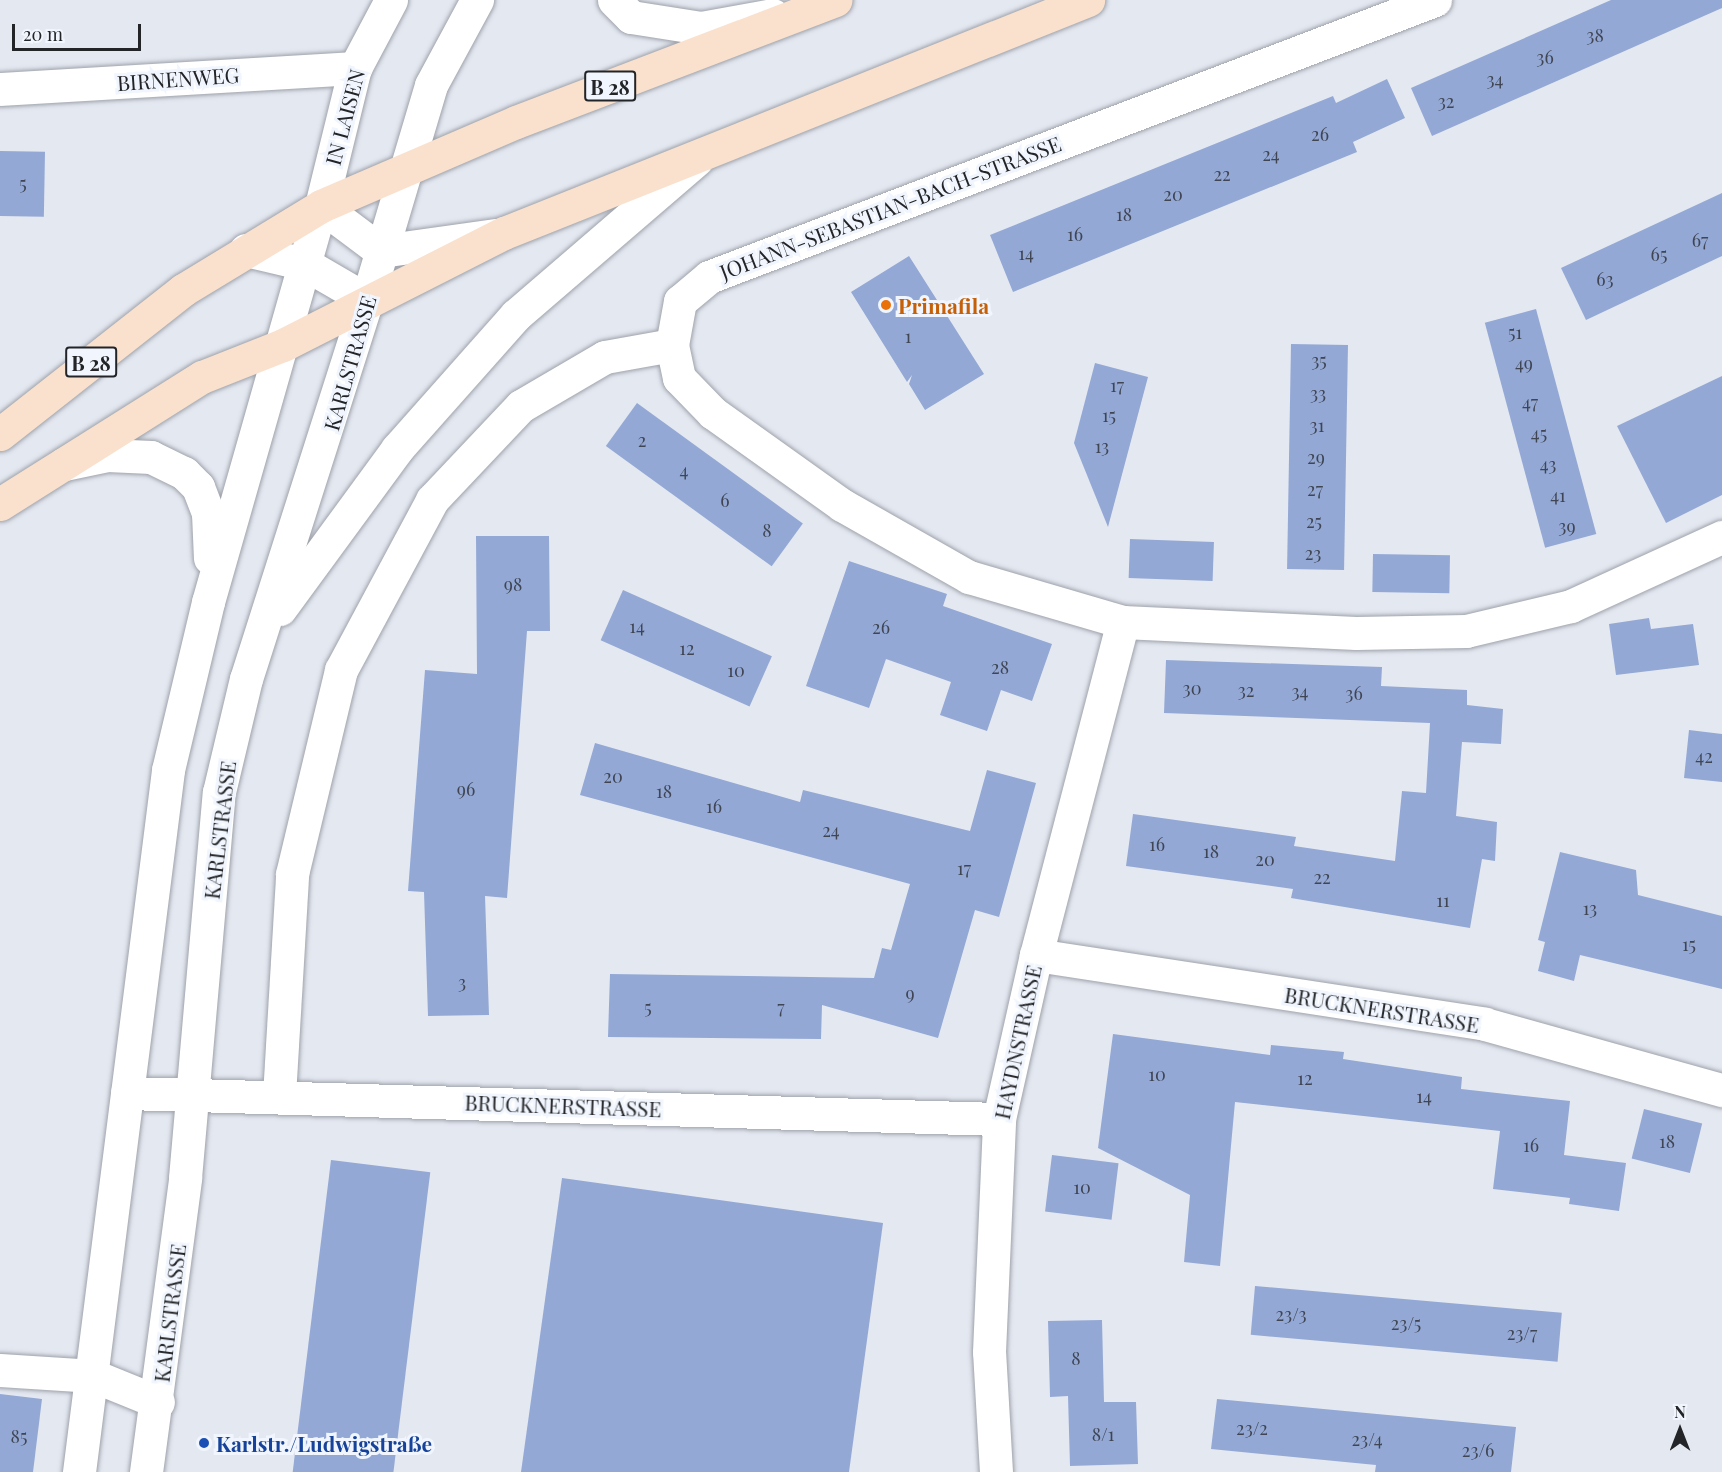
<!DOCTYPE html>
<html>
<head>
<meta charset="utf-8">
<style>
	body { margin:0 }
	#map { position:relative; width:1722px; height:1472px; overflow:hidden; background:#e4e8f1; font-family:"Playfair Display",serif }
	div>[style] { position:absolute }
	.building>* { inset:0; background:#93a8d5; transform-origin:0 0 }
	.roads { filter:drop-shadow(0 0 2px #9ea2aa) drop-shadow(0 0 2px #9ea2aa) }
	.minor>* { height:33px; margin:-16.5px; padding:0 16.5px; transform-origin:16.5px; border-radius:16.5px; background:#fff }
	.tertiary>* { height:33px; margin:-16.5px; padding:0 16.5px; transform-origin:16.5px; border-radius:16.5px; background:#fff }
	.secondary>* { height:33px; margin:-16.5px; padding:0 16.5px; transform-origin:16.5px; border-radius:16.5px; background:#fff }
	.primary>* { height:33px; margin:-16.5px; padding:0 16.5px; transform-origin:16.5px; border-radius:16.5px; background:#fae1ce }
	.dots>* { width:16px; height:16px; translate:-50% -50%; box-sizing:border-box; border:3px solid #f1f6fe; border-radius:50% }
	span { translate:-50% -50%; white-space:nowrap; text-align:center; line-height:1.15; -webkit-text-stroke:6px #f1f6fe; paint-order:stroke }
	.number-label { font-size:18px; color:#3f4552 }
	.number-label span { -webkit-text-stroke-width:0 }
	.shield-label span { padding:2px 4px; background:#f1f6fe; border:2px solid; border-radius:4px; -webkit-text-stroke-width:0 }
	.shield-label { font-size:20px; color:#232427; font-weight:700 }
	.street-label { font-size:21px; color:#232427 }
	.food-label { font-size:21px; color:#c56008; font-weight:700 }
	.left { translate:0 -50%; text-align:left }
	.transit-label { font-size:21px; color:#164399; font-weight:700 }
	.north { position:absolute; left:1650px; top:1400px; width:60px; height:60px; -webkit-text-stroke:4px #f1f6fe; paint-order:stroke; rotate:0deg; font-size:16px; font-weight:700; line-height:24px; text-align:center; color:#232427 }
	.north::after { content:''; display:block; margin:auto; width:21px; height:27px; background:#232427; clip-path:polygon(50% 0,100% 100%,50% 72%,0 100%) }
	.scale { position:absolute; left:12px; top:24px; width:129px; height:27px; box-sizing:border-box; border:3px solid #232427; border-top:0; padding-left:8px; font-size:18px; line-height:21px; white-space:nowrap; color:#232427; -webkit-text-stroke:4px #f1f6fe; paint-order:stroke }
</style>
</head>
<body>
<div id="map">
	<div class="building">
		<div style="clip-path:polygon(1611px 0,1722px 0,1722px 8px,1432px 136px,1411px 88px)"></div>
		<div style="clip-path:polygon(1387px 79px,1405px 118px,1353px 142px,1357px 152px,1013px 292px,990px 235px,1333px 96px,1336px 103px)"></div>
		<div style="left:0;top:151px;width:45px;height:65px;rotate:1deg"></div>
		<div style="clip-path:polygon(1722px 193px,1722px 256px,1586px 320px,1561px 268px)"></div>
		<div style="clip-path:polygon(909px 256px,984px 374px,925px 410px,909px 384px,912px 375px,907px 382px,851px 292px)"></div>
		<div style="left:1536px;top:309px;width:233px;height:53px;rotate:75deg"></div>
		<div style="left:1291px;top:344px;width:57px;height:225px;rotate:1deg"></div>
		<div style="clip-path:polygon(1095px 363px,1148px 377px,1108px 527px,1074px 443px)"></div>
		<div style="clip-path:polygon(1722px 376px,1722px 495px,1666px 523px,1617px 426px)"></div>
		<div style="left:637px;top:403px;width:205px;height:53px;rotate:36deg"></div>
		<div style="clip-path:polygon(476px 536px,549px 536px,550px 631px,527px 631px,507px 898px,485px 896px,489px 1015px,428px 1016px,424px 892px,408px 891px,425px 670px,477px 674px)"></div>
		<div style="left:1130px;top:539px;width:84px;height:39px;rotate:2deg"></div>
		<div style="left:1373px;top:554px;width:77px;height:38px;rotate:1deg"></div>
		<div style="clip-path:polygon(849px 561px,947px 594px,943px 606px,1052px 644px,1032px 701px,1001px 690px,987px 731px,940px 715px,951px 682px,886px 659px,869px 708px,806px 686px)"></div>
		<div style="left:623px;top:590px;width:163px;height:55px;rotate:24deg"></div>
		<div style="clip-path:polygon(1649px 618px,1651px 629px,1693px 624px,1699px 665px,1616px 675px,1609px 624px)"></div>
		<div style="clip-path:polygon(1166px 660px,1382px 667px,1381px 686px,1467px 690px,1467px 705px,1503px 709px,1501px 744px,1462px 742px,1456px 816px,1497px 822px,1495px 861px,1482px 859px,1470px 928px,1291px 898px,1293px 889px,1126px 866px,1133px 814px,1296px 837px,1294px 846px,1395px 861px,1402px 791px,1426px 793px,1430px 723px,1164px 713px)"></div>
		<div style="clip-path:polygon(1689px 730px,1722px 734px,1722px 782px,1684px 778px)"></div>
		<div style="clip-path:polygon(595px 743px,800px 802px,803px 790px,970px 831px,987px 770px,1036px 783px,999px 917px,975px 910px,938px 1038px,822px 1005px,821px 1039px,608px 1037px,610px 974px,874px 978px,882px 948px,891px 950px,910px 884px,580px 795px)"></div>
		<div style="clip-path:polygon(1560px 852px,1636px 870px,1638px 895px,1722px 916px,1722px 989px,1580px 955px,1574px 981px,1538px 971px,1545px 942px,1538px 940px)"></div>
		<div style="clip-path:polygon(1113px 1034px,1270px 1055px,1271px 1045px,1344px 1052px,1343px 1059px,1462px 1077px,1461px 1089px,1570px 1101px,1564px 1155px,1626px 1163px,1619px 1211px,1569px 1204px,1570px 1198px,1493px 1189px,1500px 1131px,1235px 1102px,1220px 1266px,1184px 1262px,1190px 1195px,1098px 1148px)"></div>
		<div style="left:1644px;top:1109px;width:60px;height:51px;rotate:14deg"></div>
		<div style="left:1052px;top:1155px;width:67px;height:57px;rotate:7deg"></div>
		<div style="left:331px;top:1160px;width:100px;height:315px;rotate:7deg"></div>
		<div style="clip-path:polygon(562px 1178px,883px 1223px,849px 1472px,521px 1472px)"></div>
		<div style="left:1255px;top:1286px;width:308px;height:49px;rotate:5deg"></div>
		<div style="clip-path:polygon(1102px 1320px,1104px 1402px,1136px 1402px,1138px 1464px,1070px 1466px,1068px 1396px,1050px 1397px,1048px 1321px)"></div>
		<div style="clip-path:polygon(0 1394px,42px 1399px,33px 1472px,0 1472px)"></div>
		<div style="clip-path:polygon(1217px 1399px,1516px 1427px,1511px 1472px,1375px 1472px,1376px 1465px,1211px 1449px)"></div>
	</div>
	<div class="roads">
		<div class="minor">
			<div style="left:1435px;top:0;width:777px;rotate:159.12deg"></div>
			<div style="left:709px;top:277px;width:38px;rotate:140deg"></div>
			<div style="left:680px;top:301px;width:45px;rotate:100.3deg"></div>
			<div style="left:672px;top:345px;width:34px;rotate:78deg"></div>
			<div style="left:679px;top:378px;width:49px;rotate:45.8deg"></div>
			<div style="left:713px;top:413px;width:158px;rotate:35.5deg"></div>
			<div style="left:842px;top:505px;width:146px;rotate:29.6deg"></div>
			<div style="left:969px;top:577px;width:160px;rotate:16.3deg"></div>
			<div style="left:1123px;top:622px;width:233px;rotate:2.7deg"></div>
			<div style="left:1356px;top:633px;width:110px;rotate:-1deg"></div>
			<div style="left:1466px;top:631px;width:108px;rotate:-13.4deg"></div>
			<div style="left:1571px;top:606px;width:166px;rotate:-24.6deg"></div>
			<div style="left:0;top:89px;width:356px;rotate:-3.4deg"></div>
			<div style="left:1036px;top:955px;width:454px;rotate:8.7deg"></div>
			<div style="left:1485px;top:1024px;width:246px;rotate:15.6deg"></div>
			<div style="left:127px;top:1093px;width:872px;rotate:1.71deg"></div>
			<div style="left:279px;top:1096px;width:222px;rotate:-86.6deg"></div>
			<div style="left:292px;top:874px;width:210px;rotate:-76.5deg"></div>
			<div style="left:341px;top:670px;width:193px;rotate:-61.8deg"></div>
			<div style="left:432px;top:500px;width:129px;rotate:-46.6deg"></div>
			<div style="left:521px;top:406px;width:97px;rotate:-30.3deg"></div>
			<div style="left:605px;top:357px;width:68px;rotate:-10.2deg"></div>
			<div style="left:0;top:1370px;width:94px;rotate:3.7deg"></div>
			<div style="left:94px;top:1376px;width:69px;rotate:22.1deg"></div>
			<div style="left:996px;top:1472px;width:120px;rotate:-93.3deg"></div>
			<div style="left:989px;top:1352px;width:233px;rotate:-87.5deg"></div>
			<div style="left:999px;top:1119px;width:168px;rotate:-77.3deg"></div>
			<div style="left:1036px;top:955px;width:344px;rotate:-75.4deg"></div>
		</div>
		<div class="tertiary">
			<div style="left:614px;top:0;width:24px;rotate:45deg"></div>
			<div style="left:631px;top:17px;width:71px;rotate:8.9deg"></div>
			<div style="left:701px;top:28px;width:73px;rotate:-10.2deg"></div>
			<div style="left:321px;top:206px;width:142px;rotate:-76.2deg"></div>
			<div style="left:355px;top:68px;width:77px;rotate:-62.1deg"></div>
			<div style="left:367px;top:300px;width:224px;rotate:-73.4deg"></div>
			<div style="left:431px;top:85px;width:97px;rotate:-61.6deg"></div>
		</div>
		<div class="secondary">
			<div style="left:64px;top:464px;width:44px;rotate:-11.8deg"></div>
			<div style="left:107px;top:455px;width:44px;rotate:2.6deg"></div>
			<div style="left:151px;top:457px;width:37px;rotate:26deg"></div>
			<div style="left:184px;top:473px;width:20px;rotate:45deg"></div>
			<div style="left:198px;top:487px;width:28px;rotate:69deg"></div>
			<div style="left:208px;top:513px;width:45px;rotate:87.5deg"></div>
			<div style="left:280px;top:609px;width:198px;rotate:-53.8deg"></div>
			<div style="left:397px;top:449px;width:179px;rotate:-48.4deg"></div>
			<div style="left:516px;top:315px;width:238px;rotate:-40.7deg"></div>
			<div style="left:79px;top:1472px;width:708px;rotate:-82.77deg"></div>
			<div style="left:168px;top:770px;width:173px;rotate:-76.6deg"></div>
			<div style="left:208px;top:602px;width:412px;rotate:-74.1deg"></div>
			<div style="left:321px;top:206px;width:75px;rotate:36.9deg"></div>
			<div style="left:381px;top:251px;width:117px;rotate:-7.9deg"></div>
			<div style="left:146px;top:1472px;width:297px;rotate:-82.4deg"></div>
			<div style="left:185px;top:1178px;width:387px;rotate:-85deg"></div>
			<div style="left:219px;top:792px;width:116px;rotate:-76.6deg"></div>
			<div style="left:246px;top:679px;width:398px;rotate:-72.3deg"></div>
			<div style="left:367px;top:300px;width:72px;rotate:-149.9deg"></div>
			<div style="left:305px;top:264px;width:61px;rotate:-166.7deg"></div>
		</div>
		<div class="primary">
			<div style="left:0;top:434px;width:233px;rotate:-38.2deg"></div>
			<div style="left:183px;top:290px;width:162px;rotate:-31.3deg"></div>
			<div style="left:321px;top:206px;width:212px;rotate:-23.3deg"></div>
			<div style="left:516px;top:122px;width:342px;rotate:-20.9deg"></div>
			<div style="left:0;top:504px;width:239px;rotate:-32.2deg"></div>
			<div style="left:202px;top:377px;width:87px;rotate:-21.6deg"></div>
			<div style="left:283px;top:345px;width:248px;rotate:-26.9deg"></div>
			<div style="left:504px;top:233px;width:629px;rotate:-21.75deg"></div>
		</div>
	</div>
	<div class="dots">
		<div style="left:886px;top:305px;background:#e8710a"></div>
		<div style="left:204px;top:1443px;background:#1a4fb4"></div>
	</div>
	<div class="number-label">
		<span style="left:1595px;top:35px">38</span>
		<span style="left:1545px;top:57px">36</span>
		<span style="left:1495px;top:79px">34</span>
		<span style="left:1446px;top:101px">32</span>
		<span style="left:1320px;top:134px">26</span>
		<span style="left:1271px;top:154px">24</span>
		<span style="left:1222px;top:174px">22</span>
		<span style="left:23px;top:183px">5</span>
		<span style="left:1173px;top:194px">20</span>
		<span style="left:1124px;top:214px">18</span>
		<span style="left:1075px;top:234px">16</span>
		<span style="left:1700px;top:240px">67</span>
		<span style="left:1026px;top:253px">14</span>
		<span style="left:1659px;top:254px">65</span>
		<span style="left:1605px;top:279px">63</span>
		<span style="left:1515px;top:332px">51</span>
		<span style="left:908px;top:336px">1</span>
		<span style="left:1319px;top:360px">35</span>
		<span style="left:1524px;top:363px">49</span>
		<span style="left:1117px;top:385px">17</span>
		<span style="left:1318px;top:393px">33</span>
		<span style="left:1530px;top:402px">47</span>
		<span style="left:1109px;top:415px">15</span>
		<span style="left:1317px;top:425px">31</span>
		<span style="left:1539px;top:433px">45</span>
		<span style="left:642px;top:440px">2</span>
		<span style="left:1102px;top:446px">13</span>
		<span style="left:1316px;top:457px">29</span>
		<span style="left:1548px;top:464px">43</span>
		<span style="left:684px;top:470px">4</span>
		<span style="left:1315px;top:489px">27</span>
		<span style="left:1558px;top:495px">41</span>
		<span style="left:725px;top:500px">6</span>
		<span style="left:1314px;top:521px">25</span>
		<span style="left:1567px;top:526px">39</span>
		<span style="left:767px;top:530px">8</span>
		<span style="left:1313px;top:553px">23</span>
		<span style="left:513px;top:584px">98</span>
		<span style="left:637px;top:626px">14</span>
		<span style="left:881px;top:627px">26</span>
		<span style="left:687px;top:648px">12</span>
		<span style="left:1000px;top:667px">28</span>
		<span style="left:736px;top:670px">10</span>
		<span style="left:1192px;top:688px">30</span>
		<span style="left:1246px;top:690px">32</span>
		<span style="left:1300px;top:691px">34</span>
		<span style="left:1354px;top:693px">36</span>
		<span style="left:1704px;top:756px">42</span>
		<span style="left:613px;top:776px">20</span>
		<span style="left:466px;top:789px">96</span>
		<span style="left:664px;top:791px">18</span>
		<span style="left:714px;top:806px">16</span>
		<span style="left:831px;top:830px">24</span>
		<span style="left:1157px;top:844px">16</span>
		<span style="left:1211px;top:851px">18</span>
		<span style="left:1265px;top:859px">20</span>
		<span style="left:964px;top:868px">17</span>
		<span style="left:1322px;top:877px">22</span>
		<span style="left:1443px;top:900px">11</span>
		<span style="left:1590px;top:908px">13</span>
		<span style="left:1689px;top:944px">15</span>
		<span style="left:462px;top:982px">3</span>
		<span style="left:910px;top:993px">9</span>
		<span style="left:648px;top:1007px">5</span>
		<span style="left:781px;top:1007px">7</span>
		<span style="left:1157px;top:1074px">10</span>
		<span style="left:1305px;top:1078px">12</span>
		<span style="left:1424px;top:1096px">14</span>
		<span style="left:1667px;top:1141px">18</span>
		<span style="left:1531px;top:1145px">16</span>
		<span style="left:1082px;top:1187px">10</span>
		<span style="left:1291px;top:1314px">23/3</span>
		<span style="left:1406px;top:1323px">23/5</span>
		<span style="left:1522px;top:1333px">23/7</span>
		<span style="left:1076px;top:1358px">8</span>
		<span style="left:1252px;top:1428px">23/2</span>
		<span style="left:1103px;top:1434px">8/1</span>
		<span style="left:19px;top:1436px">85</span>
		<span style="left:1367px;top:1439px">23/4</span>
		<span style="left:1478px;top:1450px">23/6</span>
	</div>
	<div class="shield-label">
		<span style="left:610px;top:86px">B 28</span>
		<span style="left:91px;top:362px">B 28</span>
	</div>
	<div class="street-label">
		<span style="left:178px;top:78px;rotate:-4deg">BIRNENWEG</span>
		<span style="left:344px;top:117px;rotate:-75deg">IN LAISEN</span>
		<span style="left:890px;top:207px;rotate:-21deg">JOHANN-SEBASTIAN-BACH-STRASSE</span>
		<span style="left:349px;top:363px;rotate:-74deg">KARLSTRASSE</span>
		<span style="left:219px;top:830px;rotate:-83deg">KARLSTRASSE</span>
		<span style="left:1382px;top:1009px;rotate:9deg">BRUCKNERSTRASSE</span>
		<span style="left:1017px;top:1042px;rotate:-78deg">HAYDNSTRASSE</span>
		<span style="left:563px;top:1105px;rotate:2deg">BRUCKNERSTRASSE</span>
		<span style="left:169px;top:1313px;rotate:-83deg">KARLSTRASSE</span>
	</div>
	<div class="food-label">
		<span class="left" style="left:898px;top:305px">Primafila</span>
	</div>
	<div class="transit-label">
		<span class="left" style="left:216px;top:1443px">Karlstr./Ludwigstraße</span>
	</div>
	<div class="north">N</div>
	<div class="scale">20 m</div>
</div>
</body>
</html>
